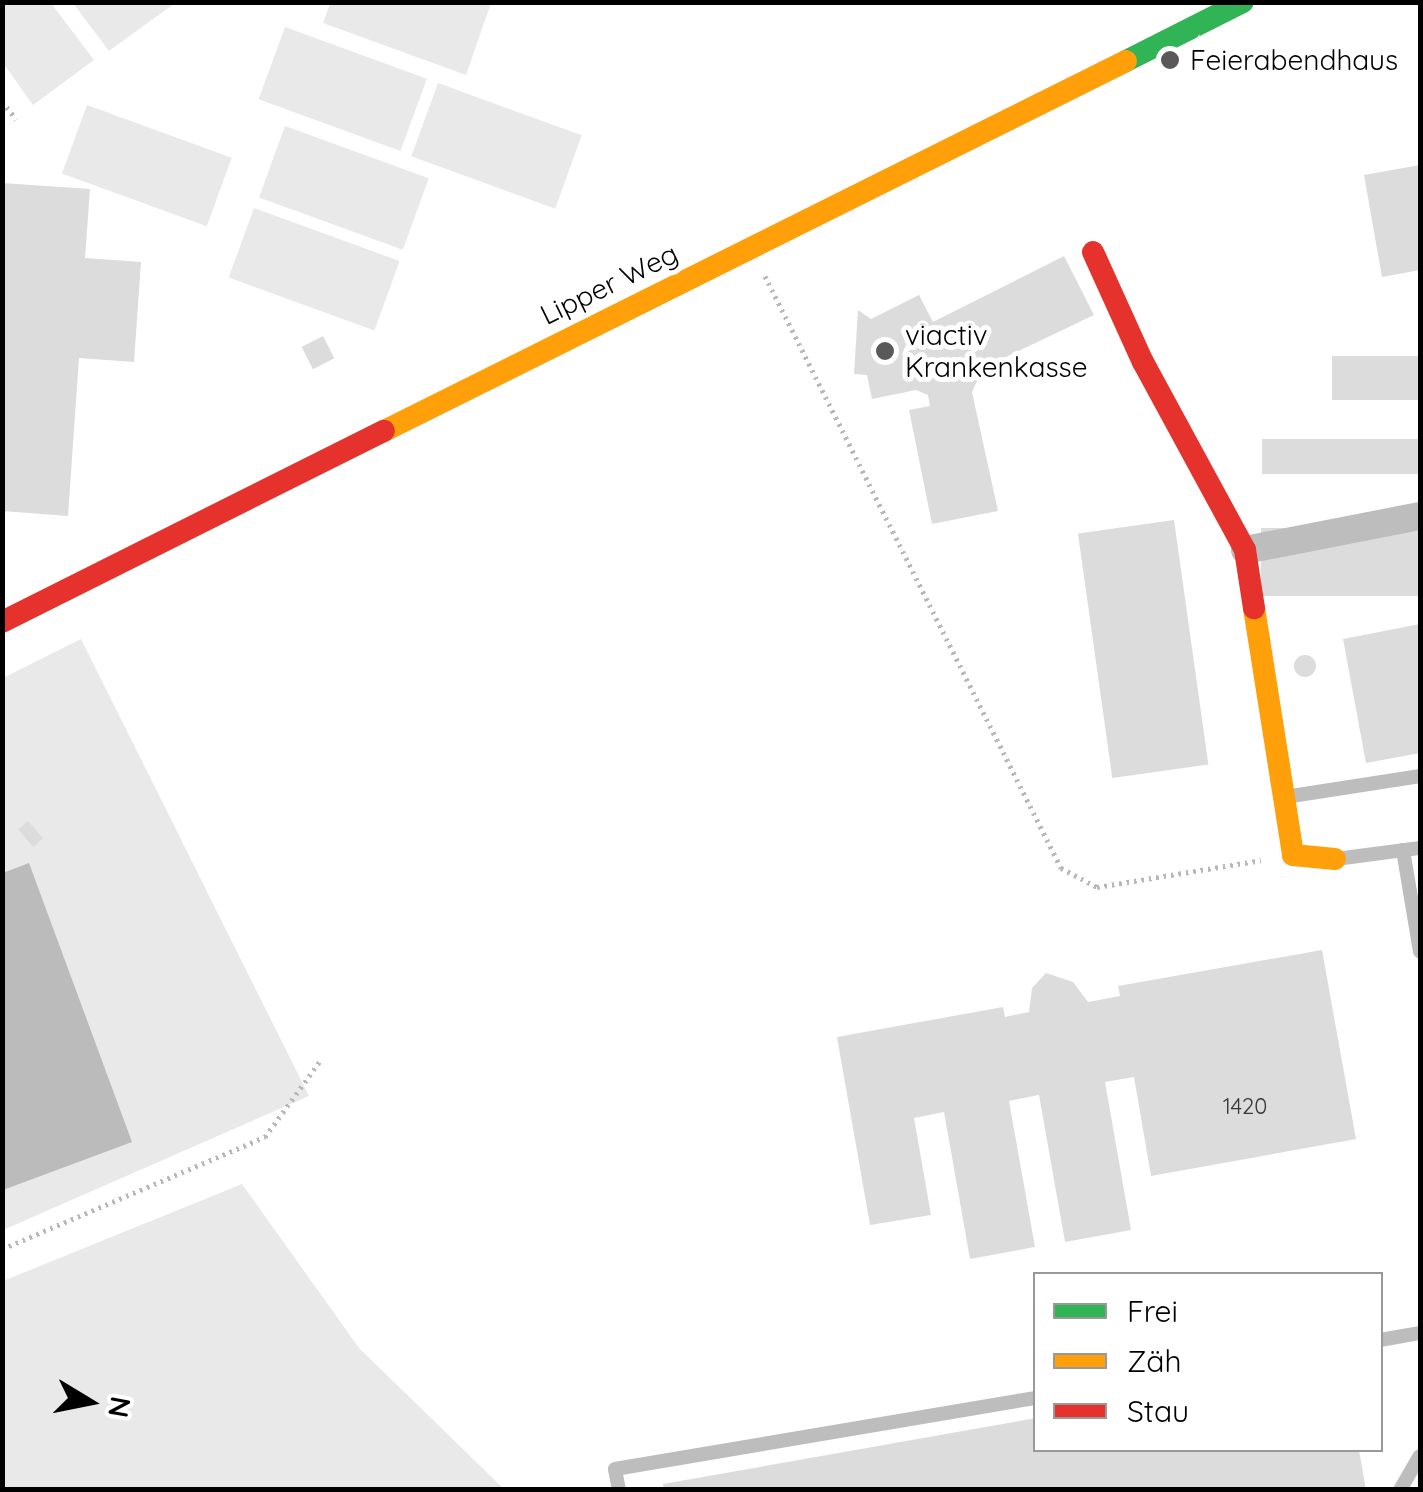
<!DOCTYPE html>
<html>
<head>
<meta charset="utf-8">
<style>
	body { margin:0 }
	#map { position:relative; width:1423px; height:1492px; overflow:hidden; background:#fff; font-family:Quicksand,sans-serif }
	div>[style] { position:absolute }
	.green>* { inset:0; background:#e9e9e9; transform-origin:0 0 }
	.water>* { inset:0; background:#bbb }
	.building>* { inset:0; background:#dcdcdc; transform-origin:0 0 }
	.round { border-radius:50% }
	.path>* { height:5px; margin-top:-2.5px; transform-origin:0; background:repeating-linear-gradient(90deg,#b8b8b8 0 2.5px,transparent 0 7.5px) }
	.lane>* { height:14px; margin:-7px; padding:0 7px; transform-origin:7px; border-radius:7px; background:#bdbdbd }
	.street>* { height:28px; margin:-14px; padding:0 14px; transform-origin:14px; border-radius:14px; background:#bdbdbd }
	.fast>* { height:22px; margin:-11px; padding:0 11px; transform-origin:11px; border-radius:11px; background:#30b455 }
	.slow>* { height:22px; margin:-11px; padding:0 11px; transform-origin:11px; border-radius:11px; background:#ff9f0a }
	.jam>* { height:22px; margin:-11px; padding:0 11px; transform-origin:11px; border-radius:11px; background:#e5322d }
	.dots>* { width:28px; height:28px; translate:-50% -50%; box-sizing:border-box; border:5px solid #fff; border-radius:50% }
	span { translate:-50% -50%; white-space:nowrap; text-align:center; line-height:1.15; -webkit-text-stroke:10px #fff; paint-order:stroke }
	.number-label { font-size:22px; color:#373737 }
	.number-label span { -webkit-text-stroke-width:0 }
	.poi-label { font-size:28px; color:#000 }
	.left { translate:0 -50%; text-align:left }
	.street-label { font-size:28px; color:#000 }
	.frame { position:absolute; inset:0; border:5px solid #000; pointer-events:none }
	.legend { position:absolute; left:1033px; top:1272px; width:350px; height:180px; box-sizing:border-box; background:#fff; border:2px solid #999; margin:0; padding:12px 18px; list-style:none; font-size:30px; color:#000 }
	.legend li { display:flex; align-items:center; gap:20px; height:50px }
	.legend b { width:50px; border:2px solid #999 }
	.north { position:absolute; left:40px; top:1352px; width:100px; height:100px; -webkit-text-stroke:8px #fff; paint-order:stroke; rotate:100deg; font-size:28px; font-weight:700; line-height:40px; text-align:center; color:#000 }
	.north::after { content:''; display:block; margin:auto; width:35px; height:45px; background:#000; clip-path:polygon(50% 0,100% 100%,50% 72%,0 100%) }
</style>
</head>
<body>
<div id="map">
	<div class="green">
		<div style="clip-path:polygon(2px 3px,51px 3px,94px 60px,33px 105px,3px 63px)"></div>
		<div style="clip-path:polygon(73px 3px,175px 3px,109px 51px)"></div>
		<div style="clip-path:polygon(330px 3px,489px 2px,491px 3px,466px 75px,323px 23px)"></div>
		<div style="left:285px;top:27px;width:151px;height:77px;rotate:20deg"></div>
		<div style="left:438px;top:83px;width:153px;height:78px;rotate:20deg"></div>
		<div style="left:87px;top:105px;width:154px;height:73px;rotate:20deg"></div>
		<div style="left:285px;top:126px;width:153px;height:76px;rotate:20deg"></div>
		<div style="left:254px;top:208px;width:155px;height:74px;rotate:20deg"></div>
		<div style="clip-path:polygon(81px 639px,309px 1096px,3px 1230px,3px 678px)"></div>
		<div style="clip-path:polygon(242px 1184px,359px 1348px,504px 1489px,3px 1489px,3px 1281px)"></div>
	</div>
	<div class="water">
		<div style="clip-path:polygon(29px 863px,132px 1142px,3px 1190px,3px 873px)"></div>
	</div>
	<div class="building">
		<div style="clip-path:polygon(1420px 165px,1420px 270px,1382px 277px,1364px 175px)"></div>
		<div style="clip-path:polygon(2px 183px,90px 189px,85px 258px,141px 262px,134px 362px,79px 358px,68px 516px,2px 511px)"></div>
		<div style="clip-path:polygon(1064px 256px,1094px 315px,983px 368px,972px 392px,998px 511px,932px 524px,909px 410px,930px 406px,928px 395px,916px 390px,872px 399px,867px 375px,854px 374px,858px 310px,871px 319px,919px 295px,933px 322px)"></div>
		<div style="left:323px;top:336px;width:25px;height:24px;rotate:63deg"></div>
		<div style="left:1420px;top:356px;width:44px;height:88px;rotate:90deg"></div>
		<div style="left:1420px;top:439px;width:35px;height:158px;rotate:90deg"></div>
		<div style="left:1174px;top:520px;width:247px;height:97px;rotate:82deg"></div>
		<div style="left:1420px;top:528px;width:68px;height:159px;rotate:90deg"></div>
		<div style="clip-path:polygon(1420px 624px,1420px 753px,1366px 763px,1343px 639px)"></div>
		<div class="round" style="left:1294px;top:655px;width:22px;height:22px"></div>
		<div style="left:28px;top:821px;width:23px;height:13px;rotate:49deg"></div>
		<div style="clip-path:polygon(1322px 950px,1356px 1139px,1151px 1176px,1134px 1077px,1105px 1082px,1131px 1230px,1065px 1242px,1039px 1095px,1009px 1101px,1035px 1247px,970px 1259px,944px 1112px,914px 1118px,931px 1215px,870px 1225px,837px 1037px,1003px 1007px,1005px 1017px,1029px 1012px,1032px 988px,1046px 973px,1073px 982px,1088px 1002px,1120px 996px,1118px 986px)"></div>
		<div style="clip-path:polygon(1036px 1418px,1036px 1450px,1359px 1450px,1366px 1490px,664px 1490px,663px 1484px)"></div>
	</div>
	<div class="path">
		<div style="left:2px;top:101px;width:23px;rotate:52deg"></div>
		<div style="left:765px;top:276px;width:662px;rotate:63.43deg"></div>
		<div style="left:1061px;top:868px;width:41px;rotate:27.8deg"></div>
		<div style="left:1097px;top:887px;width:166px;rotate:-9.3deg"></div>
		<div style="left:2px;top:1249px;width:286px;rotate:-23.1deg"></div>
		<div style="left:265px;top:1137px;width:94px;rotate:-54.1deg"></div>
	</div>
	<div class="lane">
		<div style="left:1285px;top:797px;width:137px;rotate:-8.8deg"></div>
		<div style="left:1403px;top:850px;width:103px;rotate:80.5deg"></div>
		<div style="left:1336px;top:859px;width:85px;rotate:-7.5deg"></div>
		<div style="left:1380px;top:1340px;width:41px;rotate:-9.9deg"></div>
		<div style="left:619px;top:1490px;width:21px;rotate:-101deg"></div>
		<div style="left:615px;top:1469px;width:427px;rotate:-9.6deg"></div>
		<div style="left:1400px;top:1490px;width:39px;rotate:-60deg"></div>
	</div>
	<div class="street">
		<div style="left:1245px;top:550px;width:178px;rotate:-11deg"></div>
	</div>
	<div class="fast">
		<div style="left:1126px;top:61px;width:131px;rotate:-26.8deg"></div>
	</div>
	<div class="slow">
		<div style="left:384px;top:431px;width:829px;rotate:-26.5deg"></div>
		<div style="left:1254px;top:608px;width:250px;rotate:81deg"></div>
		<div style="left:1293px;top:855px;width:42px;rotate:5.4deg"></div>
	</div>
	<div class="jam">
		<div style="left:1093px;top:252px;width:121px;rotate:65.6deg"></div>
		<div style="left:1143px;top:362px;width:214px;rotate:61.5deg"></div>
		<div style="left:1245px;top:550px;width:59px;rotate:81.2deg"></div>
		<div style="left:2px;top:622px;width:427px;rotate:-26.6deg"></div>
	</div>
	<div class="dots">
		<div style="left:1170px;top:60px;background:#595959"></div>
		<div style="left:885px;top:351px;background:#595959"></div>
	</div>
	<div class="number-label">
		<span style="left:1245px;top:1107px">1420</span>
	</div>
	<div class="poi-label">
		<span class="left" style="left:1190px;top:60px">Feierabendhaus</span>
		<span class="left" style="left:905px;top:351px">viactiv<br>Krankenkasse</span>
	</div>
	<div class="street-label">
		<span style="left:609px;top:284px;rotate:-26deg">Lipper Weg</span>
	</div>
	<div class="frame"></div>
	<ul class="legend">
	<li><b style="height:12px;background:#30b455"></b>Frei</li>
	<li><b style="height:12px;background:#ff9f0a"></b>Zäh</li>
	<li><b style="height:12px;background:#e5322d"></b>Stau</li>
	</ul>
	<div class="north">N</div>
</div>
</body>
</html>
